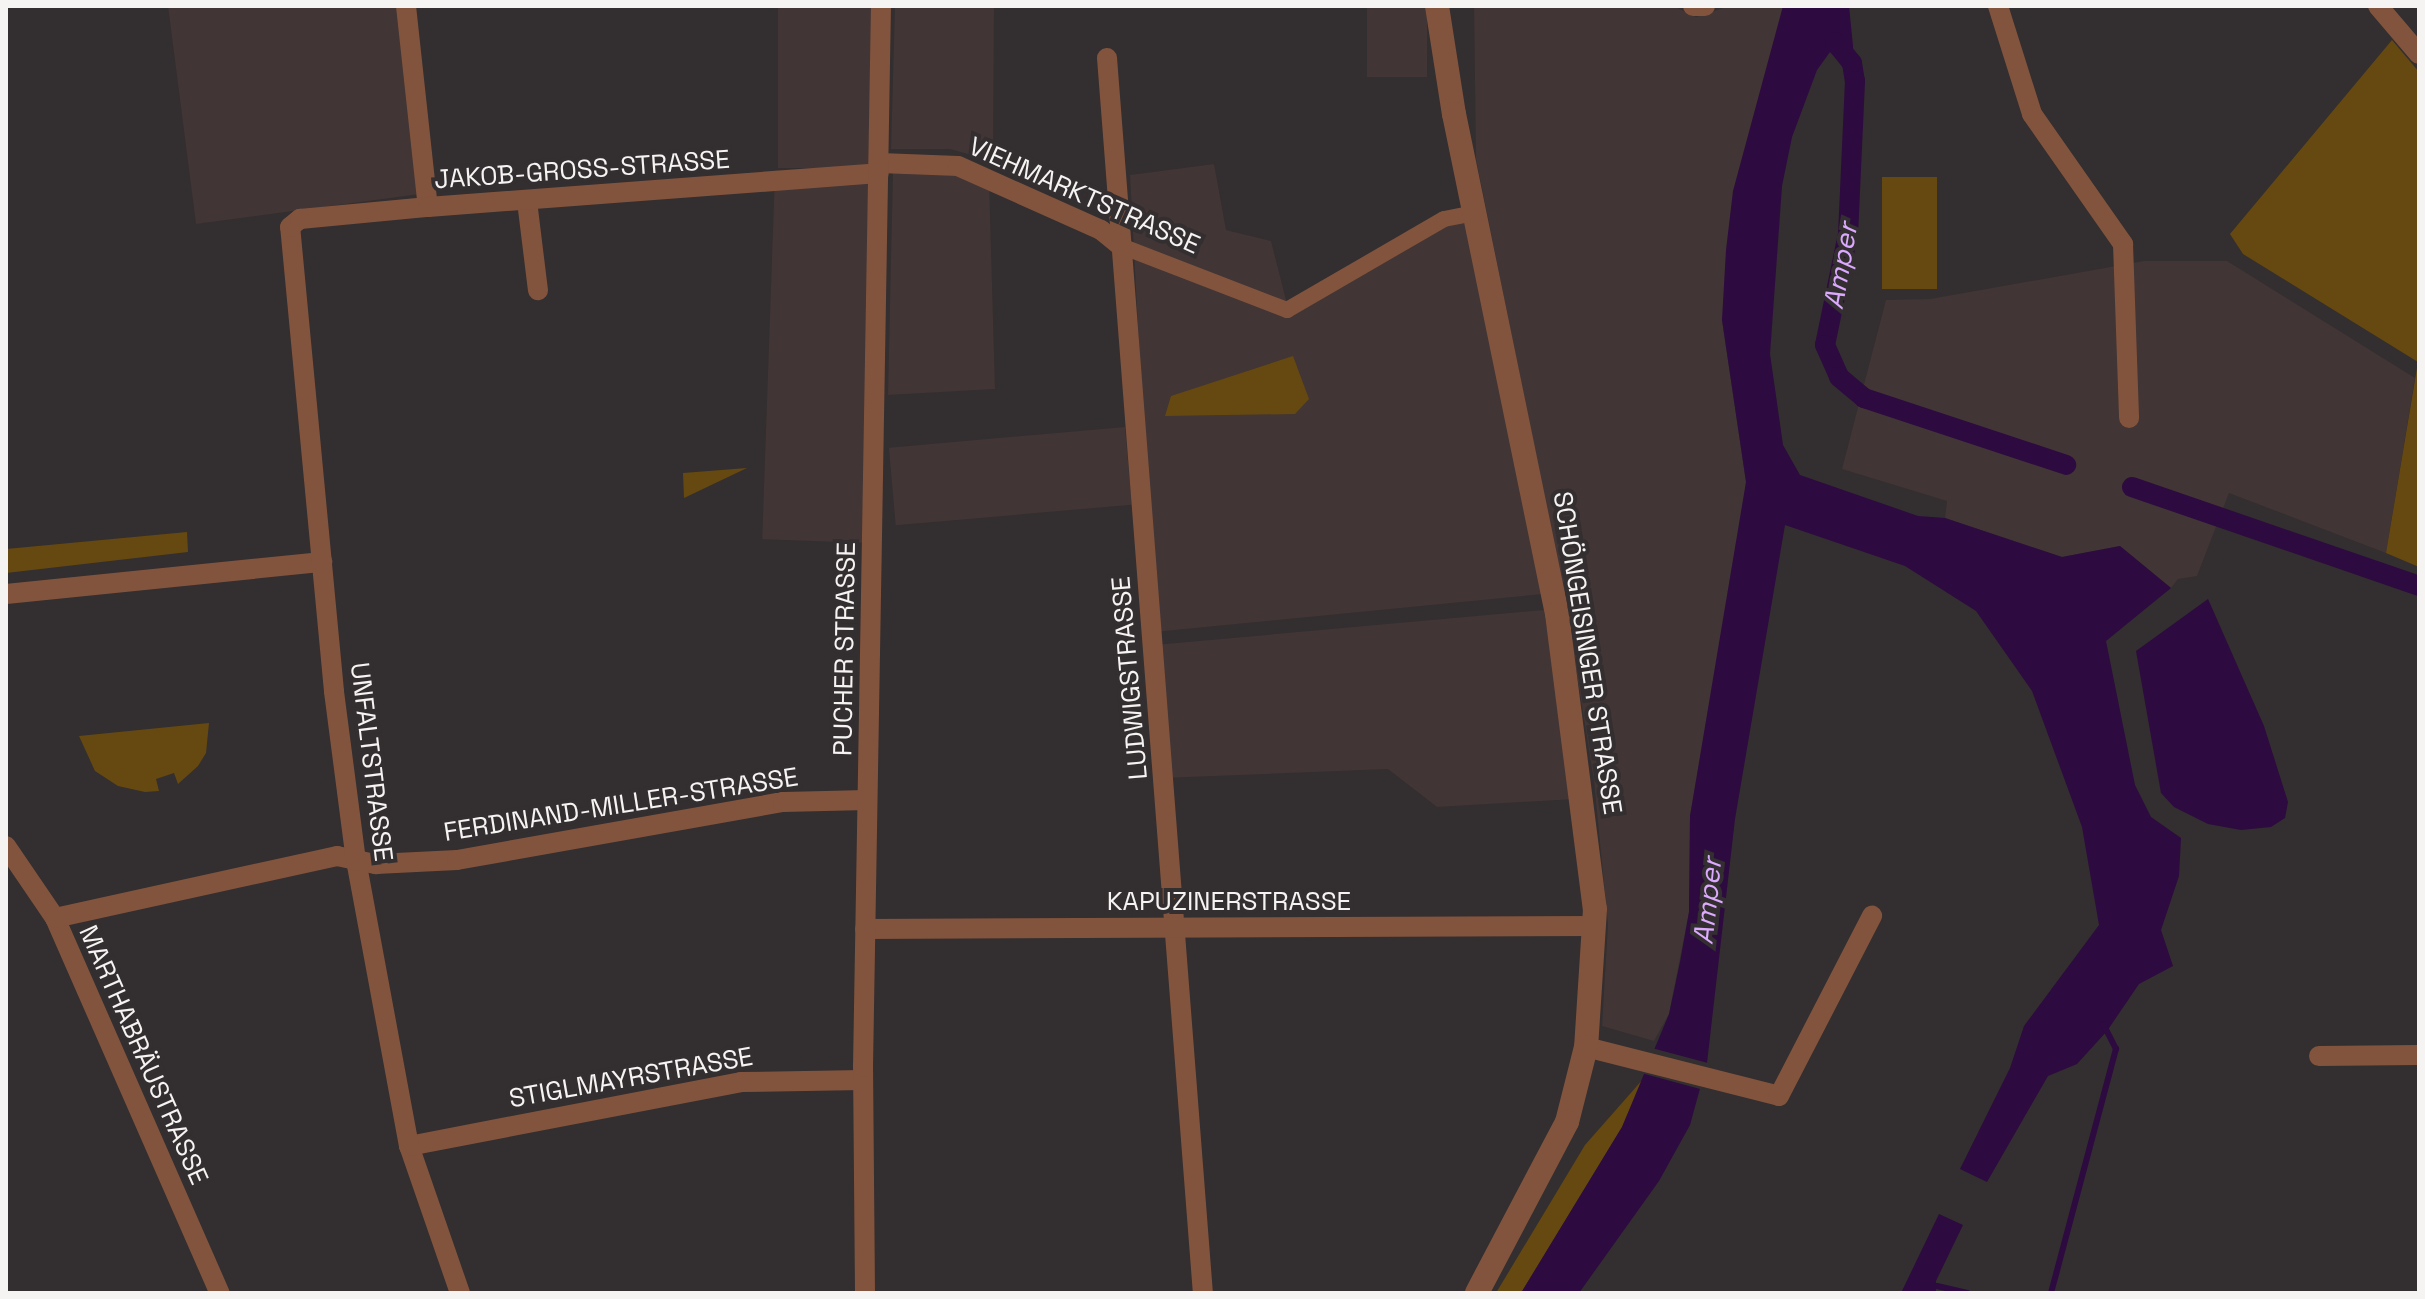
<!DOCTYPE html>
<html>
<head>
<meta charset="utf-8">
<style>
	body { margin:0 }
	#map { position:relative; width:2425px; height:1299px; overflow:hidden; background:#332e2f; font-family:"Space Grotesk",sans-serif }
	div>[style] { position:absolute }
	.built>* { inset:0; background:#413535; transform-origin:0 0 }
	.green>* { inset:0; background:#664911; transform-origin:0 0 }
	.water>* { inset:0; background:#2d0a3f }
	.pier>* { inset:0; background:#332e2f; transform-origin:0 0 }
	.stream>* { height:6px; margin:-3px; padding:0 3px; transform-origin:3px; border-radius:3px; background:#2d0a3f }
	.canal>* { height:20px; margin:-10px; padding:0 10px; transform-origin:10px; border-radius:10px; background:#2d0a3f }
	.pedestrian>* { height:16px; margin:-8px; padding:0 8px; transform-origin:8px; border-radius:8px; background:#82543d }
	.minor>* { height:20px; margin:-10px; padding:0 10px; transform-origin:10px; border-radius:10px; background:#82543d }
	.tertiary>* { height:24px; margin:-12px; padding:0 12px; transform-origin:12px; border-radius:12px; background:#82543d }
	span { translate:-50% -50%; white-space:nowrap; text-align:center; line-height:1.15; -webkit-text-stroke:8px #332e2f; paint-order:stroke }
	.street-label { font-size:26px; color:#f6f3f3 }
	.water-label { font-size:28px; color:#dba9fd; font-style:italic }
	.frame { position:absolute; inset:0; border:8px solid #f6f3f3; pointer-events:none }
</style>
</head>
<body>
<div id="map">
	<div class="built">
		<div style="clip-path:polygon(168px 6px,397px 6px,420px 194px,196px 224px)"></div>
		<div style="left:778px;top:6px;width:94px;height:162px"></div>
		<div style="clip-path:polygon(895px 6px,994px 6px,993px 161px,950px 149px,891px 149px)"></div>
		<div style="left:1367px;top:6px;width:60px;height:71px"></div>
		<div style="clip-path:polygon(1474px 6px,1674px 6px,1696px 17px,1729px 6px,1783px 6px,1722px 320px,1746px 482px,1739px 542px,1690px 816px,1689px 912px,1669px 1014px,1654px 1041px,1602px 1026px,1608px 924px,1594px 781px,1565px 599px,1476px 159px)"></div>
		<div style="clip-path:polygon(1214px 164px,1226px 230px,1271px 241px,1288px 308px,1468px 205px,1543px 594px,1154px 632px,1130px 175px)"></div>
		<div style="clip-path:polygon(893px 170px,989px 179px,995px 389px,888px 395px)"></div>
		<div style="left:875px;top:174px;width:369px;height:100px;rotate:92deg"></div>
		<div style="clip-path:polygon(2144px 261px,2227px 261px,2415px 378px,2386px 553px,2229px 493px,2197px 576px,2178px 579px,2171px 588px,2120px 546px,2062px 557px,1945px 518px,1947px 501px,1842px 469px,1886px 300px,1930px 299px)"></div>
		<div style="left:1125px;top:427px;width:78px;height:237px;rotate:85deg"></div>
		<div style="clip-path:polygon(1544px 610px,1575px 799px,1437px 807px,1388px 769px,1163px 778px,1154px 645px)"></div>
	</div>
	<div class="green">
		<div style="clip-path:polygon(2392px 40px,2419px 72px,2419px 567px,2386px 553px,2418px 362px,2243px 254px,2230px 234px)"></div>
		<div style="left:1882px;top:177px;width:55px;height:112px"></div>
		<div style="clip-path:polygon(1293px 356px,1309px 399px,1295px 414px,1165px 416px,1171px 396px)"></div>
		<div style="clip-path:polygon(747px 468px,684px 498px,683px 473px)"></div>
		<div style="clip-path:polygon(187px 532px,188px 552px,6px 573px,6px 549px)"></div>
		<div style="clip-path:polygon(209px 723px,206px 753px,198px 766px,178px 784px,174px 773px,156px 779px,159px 791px,145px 792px,118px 786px,95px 771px,79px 736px)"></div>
		<div style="clip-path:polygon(1644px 1078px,1622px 1127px,1521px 1293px,1496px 1293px,1585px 1145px)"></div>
	</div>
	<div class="water">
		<div style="clip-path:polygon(1783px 6px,1849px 6px,1853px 46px,1852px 63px,1841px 62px,1830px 52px,1817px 70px,1792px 137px,1782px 186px,1770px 354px,1783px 445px,1800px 475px,1918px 516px,1945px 518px,2062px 557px,2120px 546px,2171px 588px,2106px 641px,2135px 785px,2151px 817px,2181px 838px,2179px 876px,2161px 930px,2173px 966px,2139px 984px,2107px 1031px,2077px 1064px,2048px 1076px,1987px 1182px,1960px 1169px,2010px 1068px,2024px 1026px,2099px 925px,2082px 827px,2032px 691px,1976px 611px,1905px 566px,1785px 525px,1735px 819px,1707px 1063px,1690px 1125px,1659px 1181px,1579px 1293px,1521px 1293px,1622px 1127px,1669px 1014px,1680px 962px,1689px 912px,1690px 816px,1746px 482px,1722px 320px,1726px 250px,1733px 191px)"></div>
		<div style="clip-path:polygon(2208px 599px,2264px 726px,2288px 802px,2285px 818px,2271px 827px,2241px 830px,2208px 824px,2174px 807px,2161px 793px,2136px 651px)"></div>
		<div style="clip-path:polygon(1939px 1214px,1963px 1225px,1936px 1281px,1936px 1293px,1901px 1293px)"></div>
	</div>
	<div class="pier">
		<div style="left:1648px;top:1047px;width:65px;height:27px;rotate:15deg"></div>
	</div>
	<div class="stream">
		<div style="left:1937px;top:1286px;width:31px;rotate:13deg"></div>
		<div style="left:2051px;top:1293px;width:253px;rotate:-75.1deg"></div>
		<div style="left:2116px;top:1049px;width:28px;rotate:-117deg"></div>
	</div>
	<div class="canal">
		<div style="left:1835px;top:42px;width:27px;rotate:51deg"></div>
		<div style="left:1852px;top:63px;width:18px;rotate:81deg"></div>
		<div style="left:1855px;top:81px;width:153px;rotate:92.6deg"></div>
		<div style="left:1848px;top:234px;width:113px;rotate:101.7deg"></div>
		<div style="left:1825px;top:345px;width:35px;rotate:66deg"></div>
		<div style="left:1839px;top:377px;width:33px;rotate:40deg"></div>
		<div style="left:1864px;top:398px;width:213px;rotate:18.3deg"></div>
		<div style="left:2132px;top:487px;width:304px;rotate:19deg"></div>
	</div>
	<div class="pedestrian">
		<div style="left:1121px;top:246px;width:178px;rotate:21.1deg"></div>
		<div style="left:1287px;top:310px;width:181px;rotate:-30.1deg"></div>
		<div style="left:1444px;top:219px;width:32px;rotate:-11deg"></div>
	</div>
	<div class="minor">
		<div style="left:406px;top:6px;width:202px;rotate:83.8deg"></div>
		<div style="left:1693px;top:6px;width:12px"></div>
		<div style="left:1998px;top:6px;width:113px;rotate:72.5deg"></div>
		<div style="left:2032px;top:114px;width:159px;rotate:55deg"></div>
		<div style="left:2123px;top:244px;width:174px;rotate:88deg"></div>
		<div style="left:2378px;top:6px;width:63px;rotate:49.5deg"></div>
		<div style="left:1107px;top:58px;width:1239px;rotate:85.56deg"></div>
		<div style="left:880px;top:163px;width:78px;rotate:2.2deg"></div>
		<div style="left:958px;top:166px;width:157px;rotate:24.1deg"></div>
		<div style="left:1101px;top:230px;width:26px;rotate:39deg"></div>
		<div style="left:527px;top:201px;width:90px;rotate:83deg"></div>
		<div style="left:6px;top:594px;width:318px;rotate:-5.8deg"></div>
		<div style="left:6px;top:846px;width:87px;rotate:55.8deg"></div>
		<div style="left:55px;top:918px;width:410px;rotate:66.3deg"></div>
		<div style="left:55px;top:918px;width:289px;rotate:-12.4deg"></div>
		<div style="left:337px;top:856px;width:40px;rotate:12deg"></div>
		<div style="left:376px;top:864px;width:81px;rotate:-2.8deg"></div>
		<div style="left:457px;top:860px;width:331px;rotate:-10.1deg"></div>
		<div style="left:783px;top:802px;width:84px;rotate:-1.4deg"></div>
		<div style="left:865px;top:929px;width:729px;rotate:-0.24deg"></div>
		<div style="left:1586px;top:1047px;width:199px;rotate:14.2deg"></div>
		<div style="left:1779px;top:1096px;width:203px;rotate:-62.7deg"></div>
		<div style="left:2319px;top:1056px;width:100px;rotate:-0.6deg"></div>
		<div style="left:409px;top:1146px;width:338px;rotate:-10.9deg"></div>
		<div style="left:741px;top:1082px;width:122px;rotate:-0.9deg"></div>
		<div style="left:460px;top:1293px;width:156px;rotate:-109.1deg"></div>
		<div style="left:409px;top:1146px;width:290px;rotate:-100.5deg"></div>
		<div style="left:356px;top:861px;width:171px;rotate:-97.4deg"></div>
		<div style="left:334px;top:691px;width:466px;rotate:-95.4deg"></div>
		<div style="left:290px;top:227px;width:13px;rotate:-39deg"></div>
		<div style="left:300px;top:219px;width:129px;rotate:-5.4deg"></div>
		<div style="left:428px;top:207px;width:452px;rotate:-4.3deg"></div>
		<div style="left:865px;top:1293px;width:226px;rotate:-90.5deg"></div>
		<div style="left:863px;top:1067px;width:1061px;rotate:-89.03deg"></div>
	</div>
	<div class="tertiary">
		<div style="left:1437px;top:6px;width:109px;rotate:81.1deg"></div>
		<div style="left:1454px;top:114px;width:510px;rotate:78.36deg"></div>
		<div style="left:1557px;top:614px;width:297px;rotate:82.7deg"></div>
		<div style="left:1595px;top:909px;width:138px;rotate:93.7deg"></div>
		<div style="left:1586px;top:1047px;width:77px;rotate:104.2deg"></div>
		<div style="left:1567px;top:1122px;width:193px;rotate:117.8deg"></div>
	</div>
	<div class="street-label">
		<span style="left:582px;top:170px;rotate:-4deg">JAKOB-GROSS-STRASSE</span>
		<span style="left:1084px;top:196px;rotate:24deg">VIEHMARKTSTRASSE</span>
		<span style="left:845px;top:649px;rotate:-89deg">PUCHER STRASSE</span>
		<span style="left:1587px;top:653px;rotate:81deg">SCHÖNGEISINGER STRASSE</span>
		<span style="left:1130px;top:678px;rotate:-95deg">LUDWIGSTRASSE</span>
		<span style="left:371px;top:762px;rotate:83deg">UNFALTSTRASSE</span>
		<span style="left:621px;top:805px;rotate:-9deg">FERDINAND-MILLER-STRASSE</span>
		<span style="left:1229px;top:902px">KAPUZINERSTRASSE</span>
		<span style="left:143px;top:1055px;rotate:66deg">MARTHABRÄUSTRASSE</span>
		<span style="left:631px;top:1078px;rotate:-10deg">STIGLMAYRSTRASSE</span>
	</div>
	<div class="water-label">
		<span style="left:1840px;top:266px;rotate:-80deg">Amper</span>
		<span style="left:1707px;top:901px;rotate:-84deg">Amper</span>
	</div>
	<div class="frame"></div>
</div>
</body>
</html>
